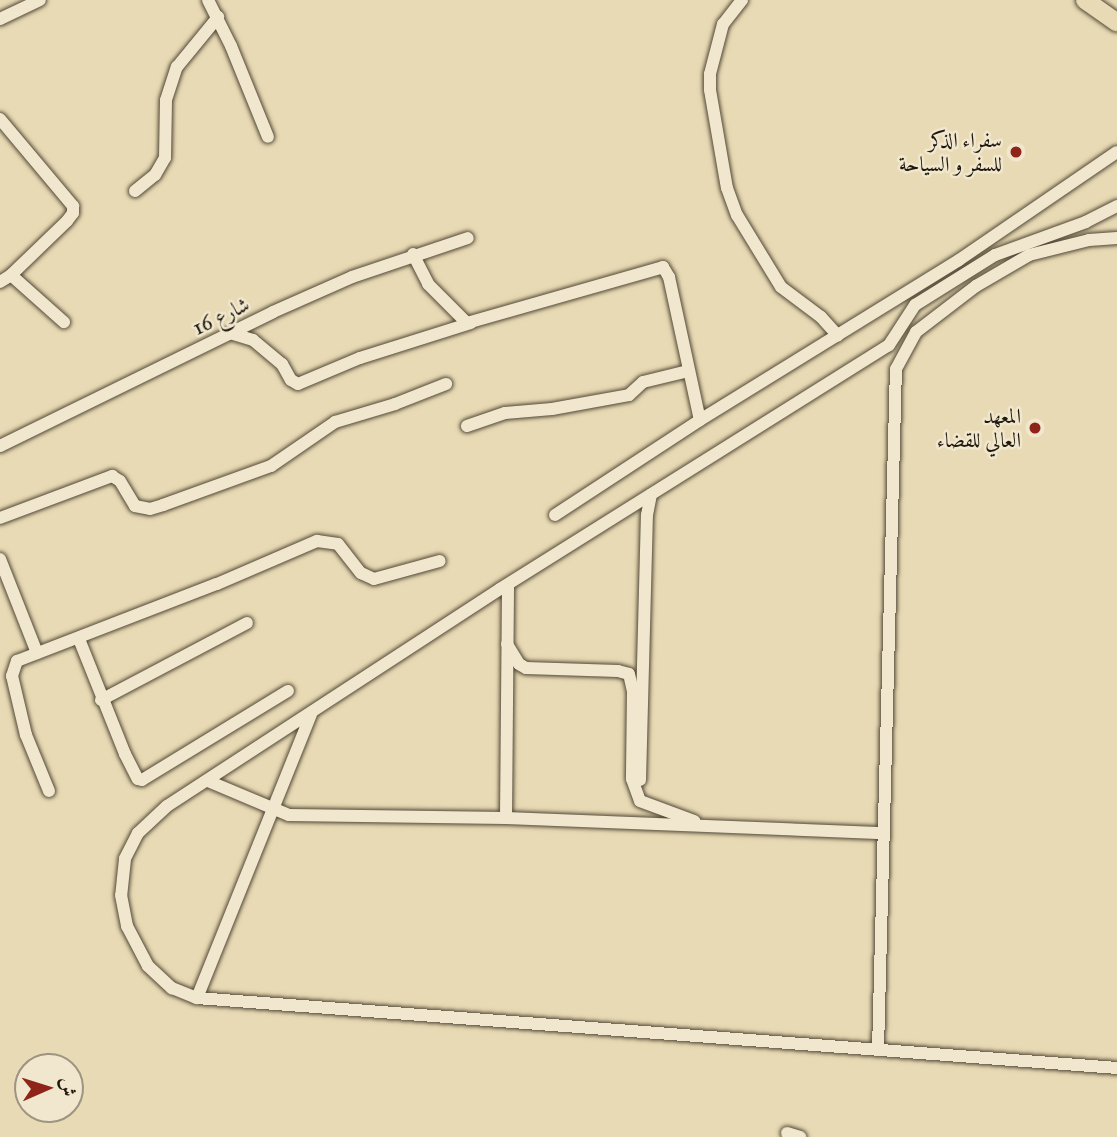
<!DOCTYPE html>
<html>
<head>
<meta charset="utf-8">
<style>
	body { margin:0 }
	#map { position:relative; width:1117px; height:1137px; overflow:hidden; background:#e8dab4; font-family:"IM FELL Great Primer",Amiri,serif }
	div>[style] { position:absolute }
	.roads { filter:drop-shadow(0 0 2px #524837) drop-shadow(0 0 2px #524837) }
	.minor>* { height:12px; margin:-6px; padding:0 6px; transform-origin:6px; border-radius:6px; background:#f0e7ce }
	.highway>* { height:18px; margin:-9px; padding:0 9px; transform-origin:9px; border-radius:9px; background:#e8dab4 }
	.dots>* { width:19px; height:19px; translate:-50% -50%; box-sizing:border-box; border:4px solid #f0e7ce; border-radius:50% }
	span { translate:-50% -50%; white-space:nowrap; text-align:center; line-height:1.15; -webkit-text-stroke:5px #f0e7ce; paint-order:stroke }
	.poi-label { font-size:21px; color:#20180d }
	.right { translate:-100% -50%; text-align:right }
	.street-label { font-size:21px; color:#20180d }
	.north { position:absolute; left:14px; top:1053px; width:70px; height:70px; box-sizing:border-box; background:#f0e7ce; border:2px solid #9d9481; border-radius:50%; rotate:87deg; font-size:19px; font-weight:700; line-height:28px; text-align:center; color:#20180d }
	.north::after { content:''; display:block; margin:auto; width:24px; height:32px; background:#8f2418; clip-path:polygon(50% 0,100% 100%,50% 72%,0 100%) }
</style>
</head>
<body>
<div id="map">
	<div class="roads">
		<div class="minor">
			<div style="left:208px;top:0;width:51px;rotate:63.4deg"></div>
			<div style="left:231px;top:46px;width:98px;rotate:67.9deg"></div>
			<div style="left:742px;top:0;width:31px;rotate:128deg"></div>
			<div style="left:723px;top:24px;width:52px;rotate:104.6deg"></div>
			<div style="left:710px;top:74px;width:16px;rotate:90deg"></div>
			<div style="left:710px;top:90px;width:99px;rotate:80.2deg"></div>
			<div style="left:727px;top:188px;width:29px;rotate:70deg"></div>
			<div style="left:737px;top:215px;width:84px;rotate:58.6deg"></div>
			<div style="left:781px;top:287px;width:50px;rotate:36.9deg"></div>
			<div style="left:821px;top:317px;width:25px;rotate:48deg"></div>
			<div style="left:0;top:19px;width:44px;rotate:-25.4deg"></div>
			<div style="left:0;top:119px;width:114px;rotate:50deg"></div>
			<div style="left:73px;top:206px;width:7px;rotate:90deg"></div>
			<div style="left:73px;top:213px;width:10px;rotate:127deg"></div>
			<div style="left:67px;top:221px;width:78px;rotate:136deg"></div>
			<div style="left:135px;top:191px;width:26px;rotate:-39deg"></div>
			<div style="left:155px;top:175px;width:20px;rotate:-60deg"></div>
			<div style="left:165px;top:158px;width:58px;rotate:-89deg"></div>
			<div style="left:166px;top:100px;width:35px;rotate:-72deg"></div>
			<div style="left:177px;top:67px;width:65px;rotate:-50.6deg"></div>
			<div style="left:1117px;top:206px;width:35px;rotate:153deg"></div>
			<div style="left:1086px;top:222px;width:97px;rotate:160.1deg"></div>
			<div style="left:995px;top:255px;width:94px;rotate:148deg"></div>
			<div style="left:915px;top:305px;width:48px;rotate:123deg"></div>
			<div style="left:889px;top:345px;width:459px;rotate:147.9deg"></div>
			<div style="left:500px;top:589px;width:397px;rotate:146.9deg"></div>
			<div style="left:167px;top:806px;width:40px;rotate:137deg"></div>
			<div style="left:138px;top:833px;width:29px;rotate:117deg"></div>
			<div style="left:125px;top:859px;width:36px;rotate:96deg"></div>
			<div style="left:121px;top:895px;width:32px;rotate:79deg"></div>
			<div style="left:127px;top:926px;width:45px;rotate:62.3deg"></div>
			<div style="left:148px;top:966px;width:33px;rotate:43deg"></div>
			<div style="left:172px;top:988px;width:27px;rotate:22deg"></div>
			<div style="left:197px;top:998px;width:923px;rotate:4.35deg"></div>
			<div style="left:413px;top:254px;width:34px;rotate:63deg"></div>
			<div style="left:428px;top:284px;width:55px;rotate:45deg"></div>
			<div style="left:467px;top:323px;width:204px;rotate:-15.9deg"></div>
			<div style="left:663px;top:267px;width:12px;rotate:59deg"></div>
			<div style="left:669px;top:277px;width:146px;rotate:77.8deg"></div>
			<div style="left:0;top:282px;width:13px;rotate:-32deg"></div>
			<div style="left:11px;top:275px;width:71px;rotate:41.6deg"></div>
			<div style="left:230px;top:333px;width:24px;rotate:17deg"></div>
			<div style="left:253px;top:340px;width:38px;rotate:40deg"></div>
			<div style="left:282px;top:364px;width:18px;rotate:61deg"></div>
			<div style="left:291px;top:380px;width:8px;rotate:30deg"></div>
			<div style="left:298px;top:384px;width:67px;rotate:-22.8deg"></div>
			<div style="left:360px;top:358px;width:116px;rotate:-17.5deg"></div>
			<div style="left:467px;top:426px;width:40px;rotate:-18.9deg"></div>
			<div style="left:505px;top:413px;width:47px;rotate:-4.9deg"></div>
			<div style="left:552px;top:409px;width:78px;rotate:-10.3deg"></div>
			<div style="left:629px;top:395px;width:19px;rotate:-43deg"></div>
			<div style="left:643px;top:382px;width:46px;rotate:-13.7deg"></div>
			<div style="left:0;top:446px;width:304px;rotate:-26.1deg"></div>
			<div style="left:273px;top:312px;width:86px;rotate:-23.9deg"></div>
			<div style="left:352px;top:277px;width:122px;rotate:-18.6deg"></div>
			<div style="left:555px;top:515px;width:173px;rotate:-33.2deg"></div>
			<div style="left:700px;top:420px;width:304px;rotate:-31.7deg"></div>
			<div style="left:959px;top:260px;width:191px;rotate:-34.4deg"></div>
			<div style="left:0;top:518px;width:120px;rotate:-20.6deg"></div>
			<div style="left:112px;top:476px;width:9px;rotate:32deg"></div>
			<div style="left:120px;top:481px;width:29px;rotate:59deg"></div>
			<div style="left:135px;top:506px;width:15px;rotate:11deg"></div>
			<div style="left:150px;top:509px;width:14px;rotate:-17deg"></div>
			<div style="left:163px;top:505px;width:115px;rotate:-19.9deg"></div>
			<div style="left:271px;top:466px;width:78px;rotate:-34.5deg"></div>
			<div style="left:335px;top:422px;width:63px;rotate:-16.7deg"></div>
			<div style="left:395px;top:404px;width:55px;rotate:-21.4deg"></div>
			<div style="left:0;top:559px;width:101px;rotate:68.5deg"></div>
			<div style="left:79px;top:639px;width:124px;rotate:68.2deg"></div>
			<div style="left:125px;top:754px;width:28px;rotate:63deg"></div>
			<div style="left:138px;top:779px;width:4px;rotate:14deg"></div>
			<div style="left:142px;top:780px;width:171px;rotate:-31.4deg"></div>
			<div style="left:507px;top:644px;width:23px;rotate:59deg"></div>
			<div style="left:519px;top:664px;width:8px;rotate:30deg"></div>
			<div style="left:526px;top:668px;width:92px;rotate:1.9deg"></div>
			<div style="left:618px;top:671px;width:11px;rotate:15deg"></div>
			<div style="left:629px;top:674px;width:17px;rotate:77deg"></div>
			<div style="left:633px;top:691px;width:88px;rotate:90.7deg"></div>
			<div style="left:632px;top:779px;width:23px;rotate:70deg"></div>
			<div style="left:640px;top:801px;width:58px;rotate:20.3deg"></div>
			<div style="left:101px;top:700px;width:165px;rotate:-27.8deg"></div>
			<div style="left:640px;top:780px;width:265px;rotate:-88.5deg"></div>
			<div style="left:647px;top:515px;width:21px;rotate:-79deg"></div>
			<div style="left:208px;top:781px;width:88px;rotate:22.8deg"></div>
			<div style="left:289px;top:815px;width:217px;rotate:0.8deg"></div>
			<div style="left:506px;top:818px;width:378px;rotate:2.3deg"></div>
			<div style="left:49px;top:791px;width:61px;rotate:-112.3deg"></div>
			<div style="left:26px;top:735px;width:61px;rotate:-103.3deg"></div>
			<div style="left:12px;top:676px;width:16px;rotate:-72deg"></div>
			<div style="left:17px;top:661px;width:214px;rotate:-21.1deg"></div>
			<div style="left:217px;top:584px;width:109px;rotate:-23.3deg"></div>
			<div style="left:317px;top:541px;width:21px;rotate:8deg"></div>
			<div style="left:338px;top:544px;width:37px;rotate:52deg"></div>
			<div style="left:361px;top:573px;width:14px;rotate:25deg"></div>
			<div style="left:374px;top:579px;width:68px;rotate:-15.3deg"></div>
			<div style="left:506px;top:818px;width:233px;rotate:-89.5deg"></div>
			<div style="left:197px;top:998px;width:306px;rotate:-68.1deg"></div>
			<div style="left:878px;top:1050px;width:681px;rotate:-88.49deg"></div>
			<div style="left:896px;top:369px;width:42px;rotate:-61.6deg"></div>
			<div style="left:916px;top:332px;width:76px;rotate:-37.5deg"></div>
			<div style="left:976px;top:286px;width:61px;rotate:-30.3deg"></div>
			<div style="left:1029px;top:255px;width:62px;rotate:-14deg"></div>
			<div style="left:1089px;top:240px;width:28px;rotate:-4deg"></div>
			<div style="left:787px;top:1133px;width:14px;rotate:17deg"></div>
		</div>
		<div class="highway">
			<div style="left:1085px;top:0;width:39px;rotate:35deg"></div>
		</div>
	</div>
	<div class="dots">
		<div style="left:1016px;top:152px;background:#8f2418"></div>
		<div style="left:1035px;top:428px;background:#8f2418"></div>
	</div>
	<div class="poi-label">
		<span class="right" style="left:1002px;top:152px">سفراء الذكر<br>للسفر و السياحة</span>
		<span class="right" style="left:1021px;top:428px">المعهد<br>العالي للقضاء</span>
	</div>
	<div class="street-label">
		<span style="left:221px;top:316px;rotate:-26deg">شارع 16</span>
	</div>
	<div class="north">ش</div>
</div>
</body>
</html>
